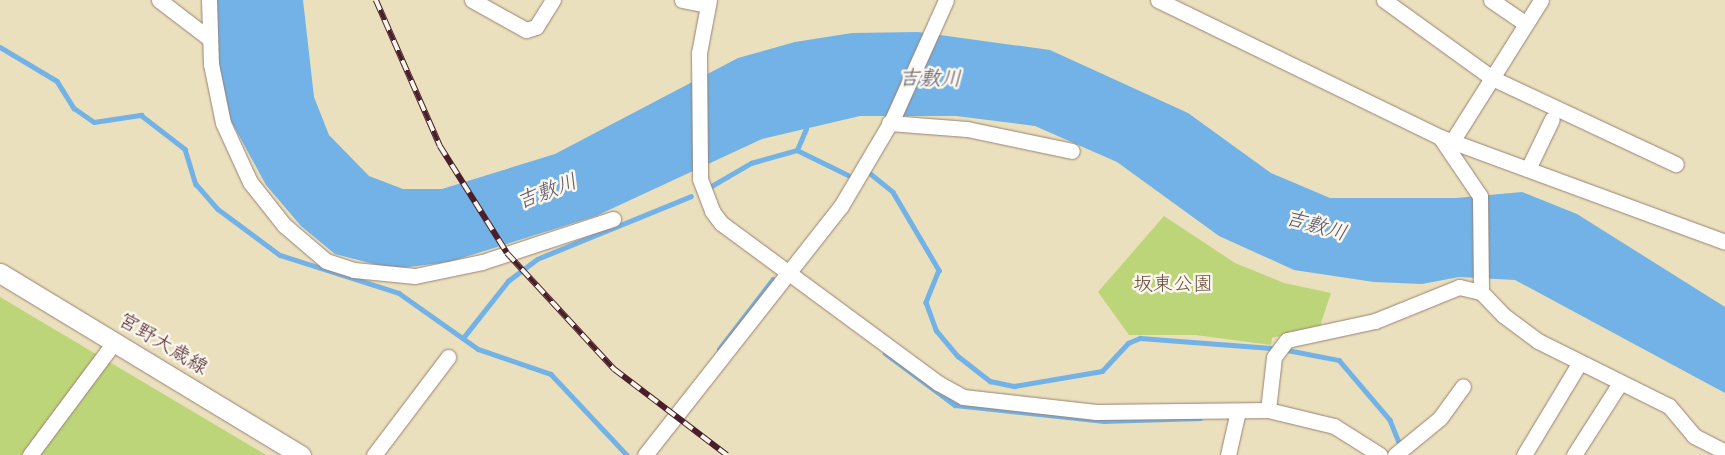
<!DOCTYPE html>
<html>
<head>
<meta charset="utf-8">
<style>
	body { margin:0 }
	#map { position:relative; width:1725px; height:455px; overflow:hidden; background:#ebe0bd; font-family:Mynerve,"Klee One",sans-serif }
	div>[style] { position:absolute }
	.green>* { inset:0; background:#bdd579 }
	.water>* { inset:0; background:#72b2e6 }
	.stream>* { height:4.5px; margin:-2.25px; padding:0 2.25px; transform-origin:2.25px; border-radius:2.25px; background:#72b2e6 }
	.roads { filter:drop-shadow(0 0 1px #9a8074) drop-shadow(0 0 1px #9a8074) }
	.minor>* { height:15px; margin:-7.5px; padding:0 7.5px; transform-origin:7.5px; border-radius:7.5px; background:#fff }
	.major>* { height:19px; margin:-9.5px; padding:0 9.5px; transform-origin:9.5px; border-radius:9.5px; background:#fff }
	.rail>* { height:5.5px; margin-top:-2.75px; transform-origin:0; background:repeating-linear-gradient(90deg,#fbf7ec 0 11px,#4a1f2b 0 22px); box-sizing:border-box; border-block:1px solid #4a1f2b }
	span { translate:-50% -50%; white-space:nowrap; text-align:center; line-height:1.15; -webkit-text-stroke:5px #fbf7ec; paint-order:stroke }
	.park-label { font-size:20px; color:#674c3e }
	.street-label { font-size:20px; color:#4a1f2b }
	.water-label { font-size:21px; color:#58526c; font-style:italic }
</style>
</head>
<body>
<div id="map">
	<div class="green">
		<div style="clip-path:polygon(1164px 216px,1235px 263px,1284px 283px,1331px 293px,1320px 326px,1272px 338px,1271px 345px,1195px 335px,1129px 335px,1098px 292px)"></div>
		<div style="clip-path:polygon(0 297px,266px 455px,0 455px)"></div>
	</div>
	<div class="water">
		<div style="clip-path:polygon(212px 0,303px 0,314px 97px,329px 135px,369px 176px,403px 189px,442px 189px,555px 154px,738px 58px,795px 42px,852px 33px,918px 32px,1050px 50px,1188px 113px,1271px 173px,1330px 198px,1456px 198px,1522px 192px,1577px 214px,1725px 307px,1725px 393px,1515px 280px,1459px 277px,1422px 284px,1374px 282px,1294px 270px,1219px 236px,1117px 162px,1035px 126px,956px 116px,860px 116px,762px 139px,596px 216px,449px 262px,393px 269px,335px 254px,301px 226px,266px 185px,230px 119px,220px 79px)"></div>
	</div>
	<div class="stream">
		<div style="left:0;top:47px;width:66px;rotate:30.8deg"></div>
		<div style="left:57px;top:81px;width:32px;rotate:58deg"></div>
		<div style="left:74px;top:108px;width:24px;rotate:35deg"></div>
		<div style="left:94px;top:122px;width:48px;rotate:-8.5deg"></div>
		<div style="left:141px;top:115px;width:56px;rotate:37.7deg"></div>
		<div style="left:185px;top:149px;width:37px;rotate:73deg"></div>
		<div style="left:196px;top:184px;width:33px;rotate:49deg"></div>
		<div style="left:218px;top:209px;width:77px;rotate:36.6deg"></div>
		<div style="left:280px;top:255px;width:125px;rotate:17.7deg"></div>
		<div style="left:399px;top:293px;width:97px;rotate:35.3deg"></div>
		<div style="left:478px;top:349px;width:77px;rotate:18.9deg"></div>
		<div style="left:551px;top:374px;width:111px;rotate:46.8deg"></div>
		<div style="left:797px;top:150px;width:57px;rotate:26.1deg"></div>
		<div style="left:871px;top:174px;width:28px;rotate:39deg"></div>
		<div style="left:893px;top:192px;width:91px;rotate:59.5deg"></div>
		<div style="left:939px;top:270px;width:35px;rotate:112deg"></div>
		<div style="left:926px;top:302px;width:30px;rotate:70deg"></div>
		<div style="left:936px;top:330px;width:34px;rotate:50deg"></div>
		<div style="left:958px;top:356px;width:41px;rotate:38deg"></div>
		<div style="left:990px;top:381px;width:25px;rotate:12deg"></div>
		<div style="left:1014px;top:386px;width:89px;rotate:-9.7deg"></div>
		<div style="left:1102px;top:371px;width:38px;rotate:-47deg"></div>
		<div style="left:1128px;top:343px;width:13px;rotate:-23deg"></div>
		<div style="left:1140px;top:338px;width:131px;rotate:4.4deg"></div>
		<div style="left:708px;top:188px;width:50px;rotate:-30.2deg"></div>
		<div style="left:751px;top:163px;width:48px;rotate:-15.8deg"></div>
		<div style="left:797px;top:150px;width:23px;rotate:-67deg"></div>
		<div style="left:463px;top:338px;width:73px;rotate:-51.7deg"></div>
		<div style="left:508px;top:281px;width:36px;rotate:-37deg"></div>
		<div style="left:537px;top:259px;width:166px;rotate:-22.2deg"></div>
		<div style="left:719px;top:349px;width:88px;rotate:-52.4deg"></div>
		<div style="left:1287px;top:350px;width:53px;rotate:10.9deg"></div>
		<div style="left:1339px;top:360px;width:79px;rotate:49.6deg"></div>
		<div style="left:1390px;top:420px;width:27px;rotate:68deg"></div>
		<div style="left:885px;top:353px;width:87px;rotate:36.6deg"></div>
		<div style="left:955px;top:405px;width:150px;rotate:6.1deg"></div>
		<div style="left:1104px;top:421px;width:96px;rotate:-1.8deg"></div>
	</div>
	<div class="roads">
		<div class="minor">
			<div style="left:159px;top:0;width:64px;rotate:37.4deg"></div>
			<div style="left:209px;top:0;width:64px;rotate:88.2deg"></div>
			<div style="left:211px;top:64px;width:60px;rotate:78.5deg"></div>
			<div style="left:223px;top:123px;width:65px;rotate:65.4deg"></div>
			<div style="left:250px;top:182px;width:55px;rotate:51.7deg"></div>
			<div style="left:284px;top:225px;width:55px;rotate:40.6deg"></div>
			<div style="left:326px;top:261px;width:29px;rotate:18deg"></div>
			<div style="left:354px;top:270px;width:61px;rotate:5.6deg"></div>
			<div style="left:415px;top:276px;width:68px;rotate:-11.8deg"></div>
			<div style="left:482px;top:262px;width:138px;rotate:-18.2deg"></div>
			<div style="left:472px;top:0;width:62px;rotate:29.1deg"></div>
			<div style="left:526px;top:30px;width:10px;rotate:-17deg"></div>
			<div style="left:536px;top:27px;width:32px;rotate:-58deg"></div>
			<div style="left:682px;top:0;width:25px;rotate:11deg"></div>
			<div style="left:709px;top:0;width:54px;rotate:100.7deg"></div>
			<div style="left:699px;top:53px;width:126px;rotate:89.5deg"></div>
			<div style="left:700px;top:179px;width:34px;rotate:69deg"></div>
			<div style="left:712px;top:211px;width:15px;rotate:53deg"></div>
			<div style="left:721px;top:223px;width:270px;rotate:36.4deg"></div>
			<div style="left:938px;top:383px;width:29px;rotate:29deg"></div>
			<div style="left:963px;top:397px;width:134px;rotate:6.4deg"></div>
			<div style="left:1096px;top:412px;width:172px;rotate:-0.7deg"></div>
			<div style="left:1268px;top:410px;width:68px;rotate:13.6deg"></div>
			<div style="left:1334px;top:426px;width:54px;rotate:32.2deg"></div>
			<div style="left:1158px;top:0;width:314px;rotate:25.9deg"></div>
			<div style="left:1440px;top:137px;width:304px;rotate:20.2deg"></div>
			<div style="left:1384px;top:0;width:133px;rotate:35.8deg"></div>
			<div style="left:1492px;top:78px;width:203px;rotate:25.1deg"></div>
			<div style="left:1491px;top:0;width:42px;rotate:34.4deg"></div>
			<div style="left:889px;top:123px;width:78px;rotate:4.4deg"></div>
			<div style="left:967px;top:129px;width:107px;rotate:11.8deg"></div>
			<div style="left:1440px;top:137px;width:71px;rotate:55.9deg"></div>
			<div style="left:1480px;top:196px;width:96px;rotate:89.4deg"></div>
			<div style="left:1453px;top:140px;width:165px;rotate:-57.8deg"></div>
			<div style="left:1528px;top:169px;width:55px;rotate:-64.4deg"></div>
			<div style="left:1268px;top:410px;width:53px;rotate:-83.5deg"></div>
			<div style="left:1274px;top:357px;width:21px;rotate:-53deg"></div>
			<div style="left:1287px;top:340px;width:90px;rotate:-12.2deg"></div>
			<div style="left:1375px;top:321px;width:91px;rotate:-22deg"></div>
			<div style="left:1459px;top:287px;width:23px;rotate:13deg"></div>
			<div style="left:1481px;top:292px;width:32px;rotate:46deg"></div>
			<div style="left:1503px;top:315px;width:44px;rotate:36.6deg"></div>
			<div style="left:1538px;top:341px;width:146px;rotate:26.4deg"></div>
			<div style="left:1669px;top:406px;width:39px;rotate:50deg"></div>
			<div style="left:1694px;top:436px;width:35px;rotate:27deg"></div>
			<div style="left:30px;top:455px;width:142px;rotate:-53.3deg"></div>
			<div style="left:374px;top:455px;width:123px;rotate:-52.9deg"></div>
			<div style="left:645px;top:455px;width:317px;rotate:-51.8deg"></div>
			<div style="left:841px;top:206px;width:102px;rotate:-59.4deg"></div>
			<div style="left:893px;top:118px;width:129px;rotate:-65.8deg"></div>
			<div style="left:1228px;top:455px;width:45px;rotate:-77.2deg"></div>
			<div style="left:1395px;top:455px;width:58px;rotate:-39.4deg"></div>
			<div style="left:1440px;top:418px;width:39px;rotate:-54deg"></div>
			<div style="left:1524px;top:455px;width:106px;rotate:-58.9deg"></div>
			<div style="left:1574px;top:455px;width:85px;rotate:-57.4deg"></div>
		</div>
		<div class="major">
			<div style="left:0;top:273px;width:352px;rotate:31.2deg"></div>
		</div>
	</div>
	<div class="rail">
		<div style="left:376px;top:0;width:159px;rotate:66.3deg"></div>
		<div style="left:440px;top:146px;width:126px;rotate:57.9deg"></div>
		<div style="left:507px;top:253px;width:158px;rotate:47.3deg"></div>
		<div style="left:614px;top:369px;width:142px;rotate:37.3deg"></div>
	</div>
	<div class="park-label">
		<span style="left:1173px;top:284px">坂東公園</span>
	</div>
	<div class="street-label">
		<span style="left:163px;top:344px;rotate:31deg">宮野大歳線</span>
	</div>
	<div class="water-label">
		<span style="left:930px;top:79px;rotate:1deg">吉敷川</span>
		<span style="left:547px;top:192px;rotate:-21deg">吉敷川</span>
		<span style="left:1316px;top:226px;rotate:16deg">吉敷川</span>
	</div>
</div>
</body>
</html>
